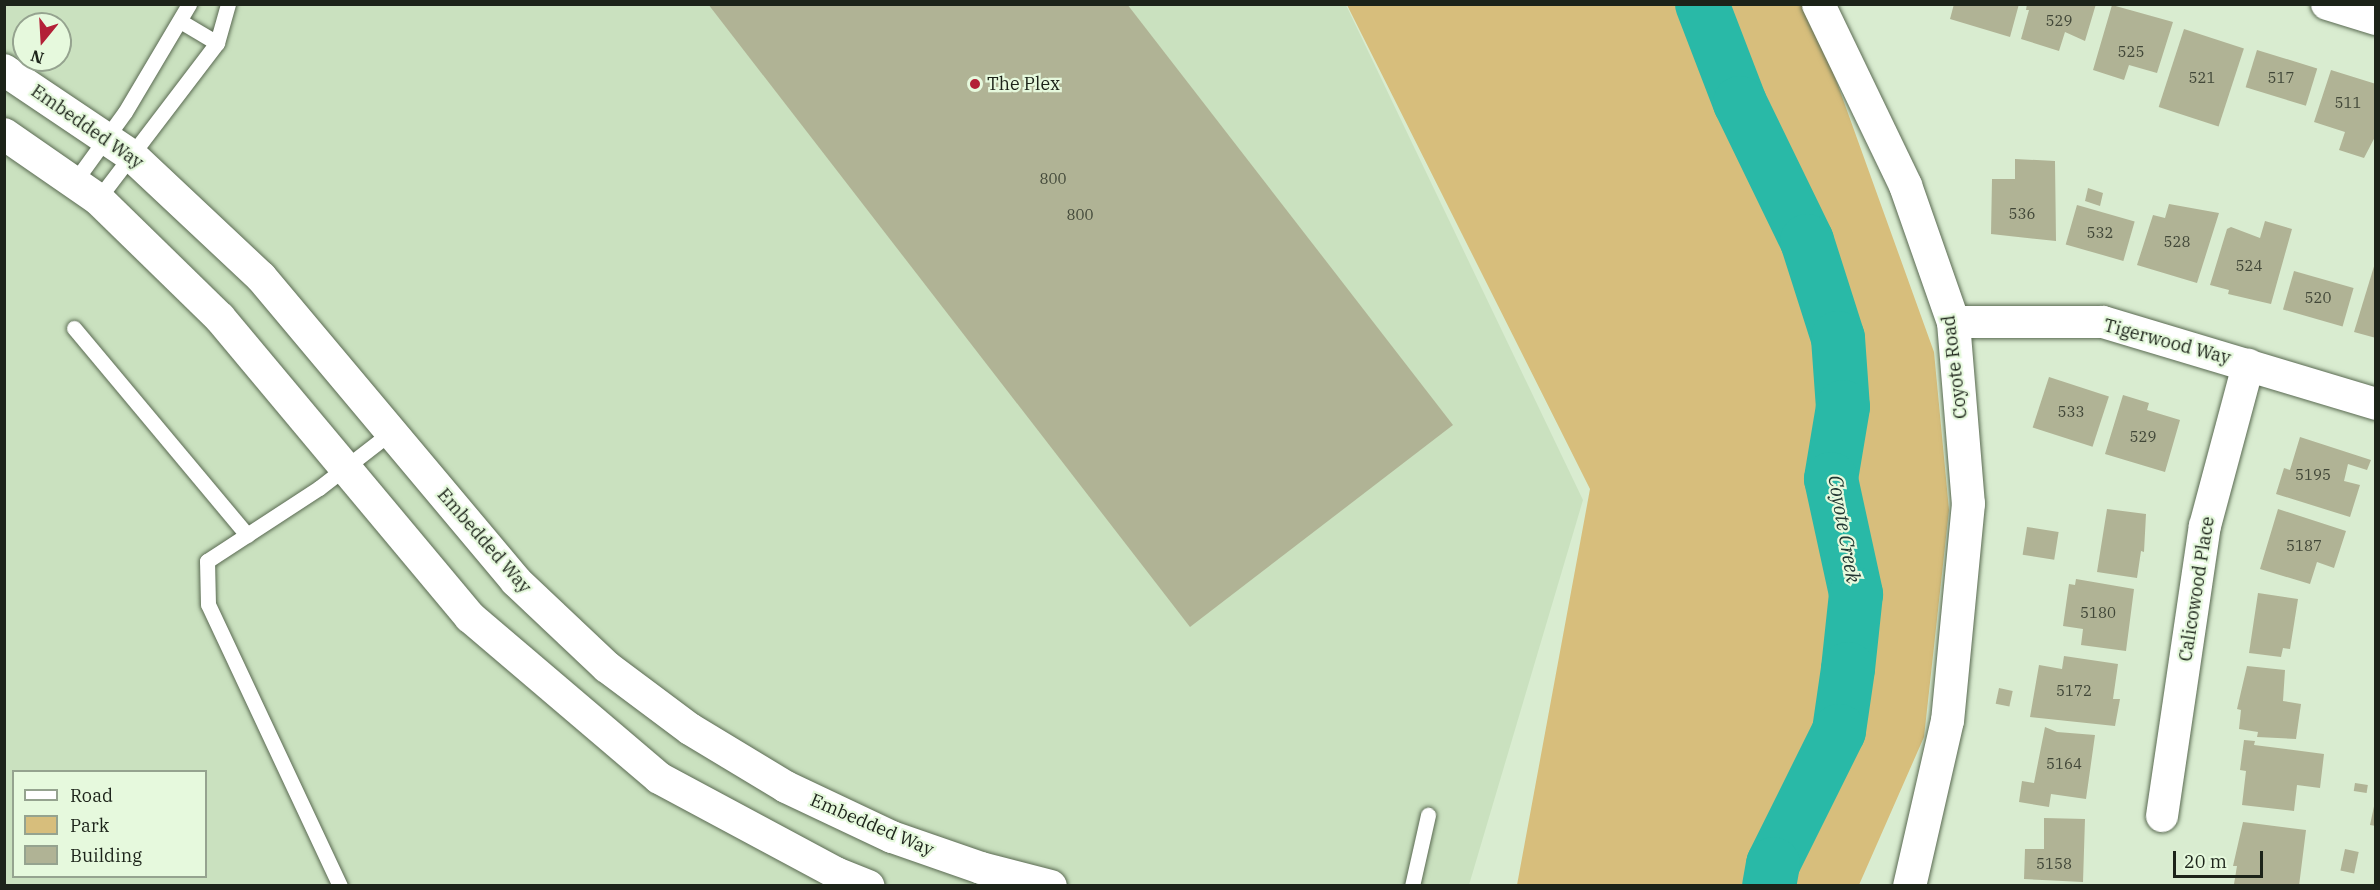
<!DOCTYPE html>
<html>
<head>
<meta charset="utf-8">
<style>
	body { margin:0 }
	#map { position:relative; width:2380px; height:890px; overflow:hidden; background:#d9ecd0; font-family:"IBM Plex Serif",serif }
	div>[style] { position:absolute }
	.built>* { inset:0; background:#cae1bf }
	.green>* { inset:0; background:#d7be7c }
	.river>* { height:54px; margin:-27px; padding:0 27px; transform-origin:27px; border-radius:27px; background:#29b9a7 }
	.building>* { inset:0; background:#b0b395; transform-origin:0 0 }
	.roads { filter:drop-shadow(0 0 2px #5a6a52) drop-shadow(0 0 2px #5a6a52) }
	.lane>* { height:15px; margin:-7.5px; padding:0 7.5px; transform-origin:7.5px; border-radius:7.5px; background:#fff }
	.street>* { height:32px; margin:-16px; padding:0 16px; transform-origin:16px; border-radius:16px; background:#fff }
	.secondary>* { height:33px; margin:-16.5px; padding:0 16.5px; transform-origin:16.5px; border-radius:16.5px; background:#fff }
	.dots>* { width:16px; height:16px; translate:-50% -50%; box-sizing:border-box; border:3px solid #e6f9dd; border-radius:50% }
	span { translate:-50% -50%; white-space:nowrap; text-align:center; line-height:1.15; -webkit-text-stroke:4.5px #e6f9dd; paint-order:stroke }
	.number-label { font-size:15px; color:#414738 }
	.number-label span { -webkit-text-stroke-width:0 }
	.poi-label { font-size:18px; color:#1c2319 }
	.left { translate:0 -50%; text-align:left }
	.street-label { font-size:18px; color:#1c2319 }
	.water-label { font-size:20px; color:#203632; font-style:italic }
	.frame { position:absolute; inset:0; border:6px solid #1c2319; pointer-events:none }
	.legend { position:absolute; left:12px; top:770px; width:195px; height:108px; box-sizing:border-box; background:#e6f9dd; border:2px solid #95a38f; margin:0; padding:8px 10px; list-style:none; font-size:18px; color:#1c2319 }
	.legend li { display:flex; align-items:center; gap:12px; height:30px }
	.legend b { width:30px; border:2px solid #95a38f }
	.north { position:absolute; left:12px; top:12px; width:60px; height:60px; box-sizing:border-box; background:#e6f9dd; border:2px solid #95a38f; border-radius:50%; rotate:198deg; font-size:16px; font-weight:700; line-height:24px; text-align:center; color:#1c2319 }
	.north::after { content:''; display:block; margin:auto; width:21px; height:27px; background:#b32037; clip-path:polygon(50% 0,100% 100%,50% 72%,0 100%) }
	.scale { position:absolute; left:2173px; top:851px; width:90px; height:27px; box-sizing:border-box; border:3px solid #1c2319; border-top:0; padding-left:8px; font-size:18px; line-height:21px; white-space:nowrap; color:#1c2319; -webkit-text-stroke:4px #e6f9dd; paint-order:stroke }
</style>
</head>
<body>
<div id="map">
	<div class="built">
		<div style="clip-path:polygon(evenodd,5px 5px,1346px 5px,1583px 500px,1469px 885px,5px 886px,5px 5px,24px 24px,60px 24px,60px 60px,24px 60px,24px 24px,5px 5px,14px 772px,206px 772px,206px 876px,14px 876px,14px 772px)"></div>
	</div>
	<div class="green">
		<div style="clip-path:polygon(1347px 5px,1809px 5px,1934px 352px,1949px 510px,1924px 737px,1859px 885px,1517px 885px,1590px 489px)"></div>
	</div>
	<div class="river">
		<div style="left:1702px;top:4px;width:106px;rotate:69deg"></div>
		<div style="left:1740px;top:103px;width:153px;rotate:64.1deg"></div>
		<div style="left:1807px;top:241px;width:102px;rotate:72.3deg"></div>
		<div style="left:1838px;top:338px;width:69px;rotate:85.9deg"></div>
		<div style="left:1843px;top:407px;width:73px;rotate:99.5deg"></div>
		<div style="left:1831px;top:479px;width:118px;rotate:77.7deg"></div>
		<div style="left:1856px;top:594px;width:75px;rotate:96.1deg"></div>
		<div style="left:1848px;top:669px;width:63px;rotate:98.3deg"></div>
		<div style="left:1839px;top:731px;width:148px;rotate:116.4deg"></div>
		<div style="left:1773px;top:864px;width:22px;rotate:100deg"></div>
	</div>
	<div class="building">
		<div style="clip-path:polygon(708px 4px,1127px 4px,1453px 425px,1190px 627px)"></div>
		<div style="clip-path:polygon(1954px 4px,2019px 4px,2010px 37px,1950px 19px)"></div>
		<div style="clip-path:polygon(2027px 4px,2096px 4px,2085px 41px,2065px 32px,2059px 51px,2021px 39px,2029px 10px,2026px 10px)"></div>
		<div style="clip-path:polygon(2112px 5px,2173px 22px,2157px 73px,2129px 65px,2124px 80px,2093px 70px)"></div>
		<div style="left:2184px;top:29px;width:63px;height:82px;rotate:18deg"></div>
		<div style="left:2257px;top:50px;width:63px;height:39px;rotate:17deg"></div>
		<div style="clip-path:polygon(2331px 70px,2376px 84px,2376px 135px,2364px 158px,2339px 150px,2345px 132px,2314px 122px)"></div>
		<div style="clip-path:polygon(2015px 159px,2055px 161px,2056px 241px,1991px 234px,1992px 179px,2015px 179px)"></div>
		<div style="clip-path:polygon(2088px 188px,2103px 193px,2100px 206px,2085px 201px)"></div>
		<div style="clip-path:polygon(2169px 204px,2219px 213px,2197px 283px,2137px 265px,2153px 215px,2165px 218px)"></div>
		<div style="left:2077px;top:205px;width:60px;height:41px;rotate:16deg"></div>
		<div style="clip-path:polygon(2265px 221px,2292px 229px,2271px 304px,2228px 294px,2229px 290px,2210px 285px,2227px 229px,2231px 227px,2260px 238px)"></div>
		<div style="clip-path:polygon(2375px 263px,2376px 263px,2376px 338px,2354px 332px)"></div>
		<div style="left:2294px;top:271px;width:62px;height:40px;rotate:16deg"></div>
		<div style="left:2049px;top:377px;width:63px;height:53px;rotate:18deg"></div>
		<div style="clip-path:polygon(2123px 395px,2149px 403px,2147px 410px,2180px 420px,2165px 472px,2105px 454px)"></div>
		<div style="clip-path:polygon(2300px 437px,2371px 460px,2367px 470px,2348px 464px,2344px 481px,2360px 485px,2350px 517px,2276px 494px,2284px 468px,2290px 470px)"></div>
		<div style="clip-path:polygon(2107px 509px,2146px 514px,2144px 552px,2141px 551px,2137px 578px,2097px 572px)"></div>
		<div style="clip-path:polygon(2278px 509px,2346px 531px,2334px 568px,2317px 562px,2310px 584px,2260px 569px)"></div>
		<div style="left:2027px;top:527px;width:32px;height:28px;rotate:9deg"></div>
		<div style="clip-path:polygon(2076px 579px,2134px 589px,2126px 651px,2081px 645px,2083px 629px,2063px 626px,2069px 584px,2075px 585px)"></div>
		<div style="clip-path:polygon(2258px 593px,2298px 599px,2290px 649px,2283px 648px,2281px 657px,2249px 653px)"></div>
		<div style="clip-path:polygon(2064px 656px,2118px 664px,2113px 699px,2120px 699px,2115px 726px,2030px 717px,2039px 665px,2062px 669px)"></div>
		<div style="clip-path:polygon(2247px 666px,2285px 670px,2283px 701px,2301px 704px,2296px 739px,2257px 737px,2258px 732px,2239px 729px,2241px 710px,2237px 709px)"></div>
		<div style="left:1999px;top:688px;width:14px;height:16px;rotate:12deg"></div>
		<div style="clip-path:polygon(2045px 727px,2057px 732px,2095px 735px,2086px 799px,2051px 794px,2049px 807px,2019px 802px,2022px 781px,2034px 783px)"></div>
		<div style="clip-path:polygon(2244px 740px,2255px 741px,2254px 745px,2324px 754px,2320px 788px,2297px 785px,2294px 811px,2242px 805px,2246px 771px,2240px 770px)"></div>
		<div style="left:2355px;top:783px;width:13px;height:8px;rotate:9deg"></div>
		<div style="clip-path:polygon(2376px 797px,2376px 826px,2370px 825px)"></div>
		<div style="clip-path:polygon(2044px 818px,2085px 819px,2083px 882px,2024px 879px,2025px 849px,2044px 849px)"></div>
		<div style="clip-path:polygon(2243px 822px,2306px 830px,2299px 886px,2234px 884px,2237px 866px,2233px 866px)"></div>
		<div style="left:2345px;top:849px;width:14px;height:22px;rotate:12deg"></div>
	</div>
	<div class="roads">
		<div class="lane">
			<div style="left:180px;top:21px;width:43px;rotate:30.7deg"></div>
			<div style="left:75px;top:181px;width:85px;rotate:-54.1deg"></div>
			<div style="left:125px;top:112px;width:126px;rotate:-59.3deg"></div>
			<div style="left:98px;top:199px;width:196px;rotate:-52.7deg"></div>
			<div style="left:217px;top:43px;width:41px;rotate:-74.2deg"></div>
			<div style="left:74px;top:328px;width:270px;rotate:50.1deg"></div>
			<div style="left:340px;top:886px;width:311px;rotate:-115.1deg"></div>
			<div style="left:208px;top:604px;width:43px;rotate:-91.3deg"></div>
			<div style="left:207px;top:561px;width:134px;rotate:-33.1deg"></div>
			<div style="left:319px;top:488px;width:90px;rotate:-37.8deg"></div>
			<div style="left:1412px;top:886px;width:73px;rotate:-77.3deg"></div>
		</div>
		<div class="street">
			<div style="left:2327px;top:4px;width:51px;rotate:17deg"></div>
			<div style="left:4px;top:70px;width:154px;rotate:33.9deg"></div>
			<div style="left:132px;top:156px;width:177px;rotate:43.2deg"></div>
			<div style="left:261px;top:277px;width:397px;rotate:50deg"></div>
			<div style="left:516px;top:581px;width:125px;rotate:43.4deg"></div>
			<div style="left:607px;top:667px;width:104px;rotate:36.8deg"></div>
			<div style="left:690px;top:729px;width:112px;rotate:31.1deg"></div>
			<div style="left:786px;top:787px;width:117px;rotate:25.3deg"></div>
			<div style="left:892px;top:837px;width:94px;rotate:19.2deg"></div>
			<div style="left:981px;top:868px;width:72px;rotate:14.4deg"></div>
			<div style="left:4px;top:134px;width:114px;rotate:34.7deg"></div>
			<div style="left:98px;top:199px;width:170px;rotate:44.3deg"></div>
			<div style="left:220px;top:318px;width:390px;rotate:50.1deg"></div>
			<div style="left:470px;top:617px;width:248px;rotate:40.4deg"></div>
			<div style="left:659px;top:778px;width:201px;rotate:28.2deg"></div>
			<div style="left:836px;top:873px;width:35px;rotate:22deg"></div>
			<div style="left:1953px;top:322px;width:150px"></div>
			<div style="left:2103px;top:322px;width:285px;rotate:16.7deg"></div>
			<div style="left:2162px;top:816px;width:293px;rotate:-81.6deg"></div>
			<div style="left:2205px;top:526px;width:167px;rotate:-75deg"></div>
		</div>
		<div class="secondary">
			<div style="left:1818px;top:4px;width:201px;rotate:64.3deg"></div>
			<div style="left:1905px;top:185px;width:145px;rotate:70.7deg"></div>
			<div style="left:1953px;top:322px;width:182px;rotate:85.3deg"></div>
			<div style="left:1968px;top:503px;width:218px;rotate:95.5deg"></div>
			<div style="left:1947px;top:720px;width:170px;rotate:102.9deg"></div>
		</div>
	</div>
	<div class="dots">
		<div style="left:975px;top:84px;background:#b32037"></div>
	</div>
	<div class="number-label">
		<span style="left:2059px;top:21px">529</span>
		<span style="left:2131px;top:52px">525</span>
		<span style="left:2202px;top:78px">521</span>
		<span style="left:2281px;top:78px">517</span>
		<span style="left:2348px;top:103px">511</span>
		<span style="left:1053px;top:179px">800</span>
		<span style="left:2022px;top:214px">536</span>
		<span style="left:1080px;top:215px">800</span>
		<span style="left:2100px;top:233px">532</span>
		<span style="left:2177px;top:242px">528</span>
		<span style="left:2249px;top:266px">524</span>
		<span style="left:2318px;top:298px">520</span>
		<span style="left:2071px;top:412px">533</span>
		<span style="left:2143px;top:437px">529</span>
		<span style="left:2313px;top:475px">5195</span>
		<span style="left:2304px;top:546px">5187</span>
		<span style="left:2098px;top:613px">5180</span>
		<span style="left:2074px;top:691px">5172</span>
		<span style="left:2064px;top:764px">5164</span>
		<span style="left:2054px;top:864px">5158</span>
	</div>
	<div class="poi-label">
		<span class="left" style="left:987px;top:84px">The Plex</span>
	</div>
	<div class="street-label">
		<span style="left:87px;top:127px;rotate:35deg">Embedded Way</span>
		<span style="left:2167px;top:342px;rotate:15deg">Tigerwood Way</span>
		<span style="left:1955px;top:367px;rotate:-97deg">Coyote Road</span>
		<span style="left:484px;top:541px;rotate:49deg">Embedded Way</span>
		<span style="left:2197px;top:589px;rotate:-81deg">Calicowood Place</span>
		<span style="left:872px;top:825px;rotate:23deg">Embedded Way</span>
	</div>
	<div class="water-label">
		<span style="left:1845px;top:529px;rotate:80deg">Coyote Creek</span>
	</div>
	<div class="frame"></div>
	<ul class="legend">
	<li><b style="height:8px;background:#fff"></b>Road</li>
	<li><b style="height:16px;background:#d7be7c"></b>Park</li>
	<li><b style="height:16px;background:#b0b395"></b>Building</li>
	</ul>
	<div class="north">N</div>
	<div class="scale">20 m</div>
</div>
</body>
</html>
